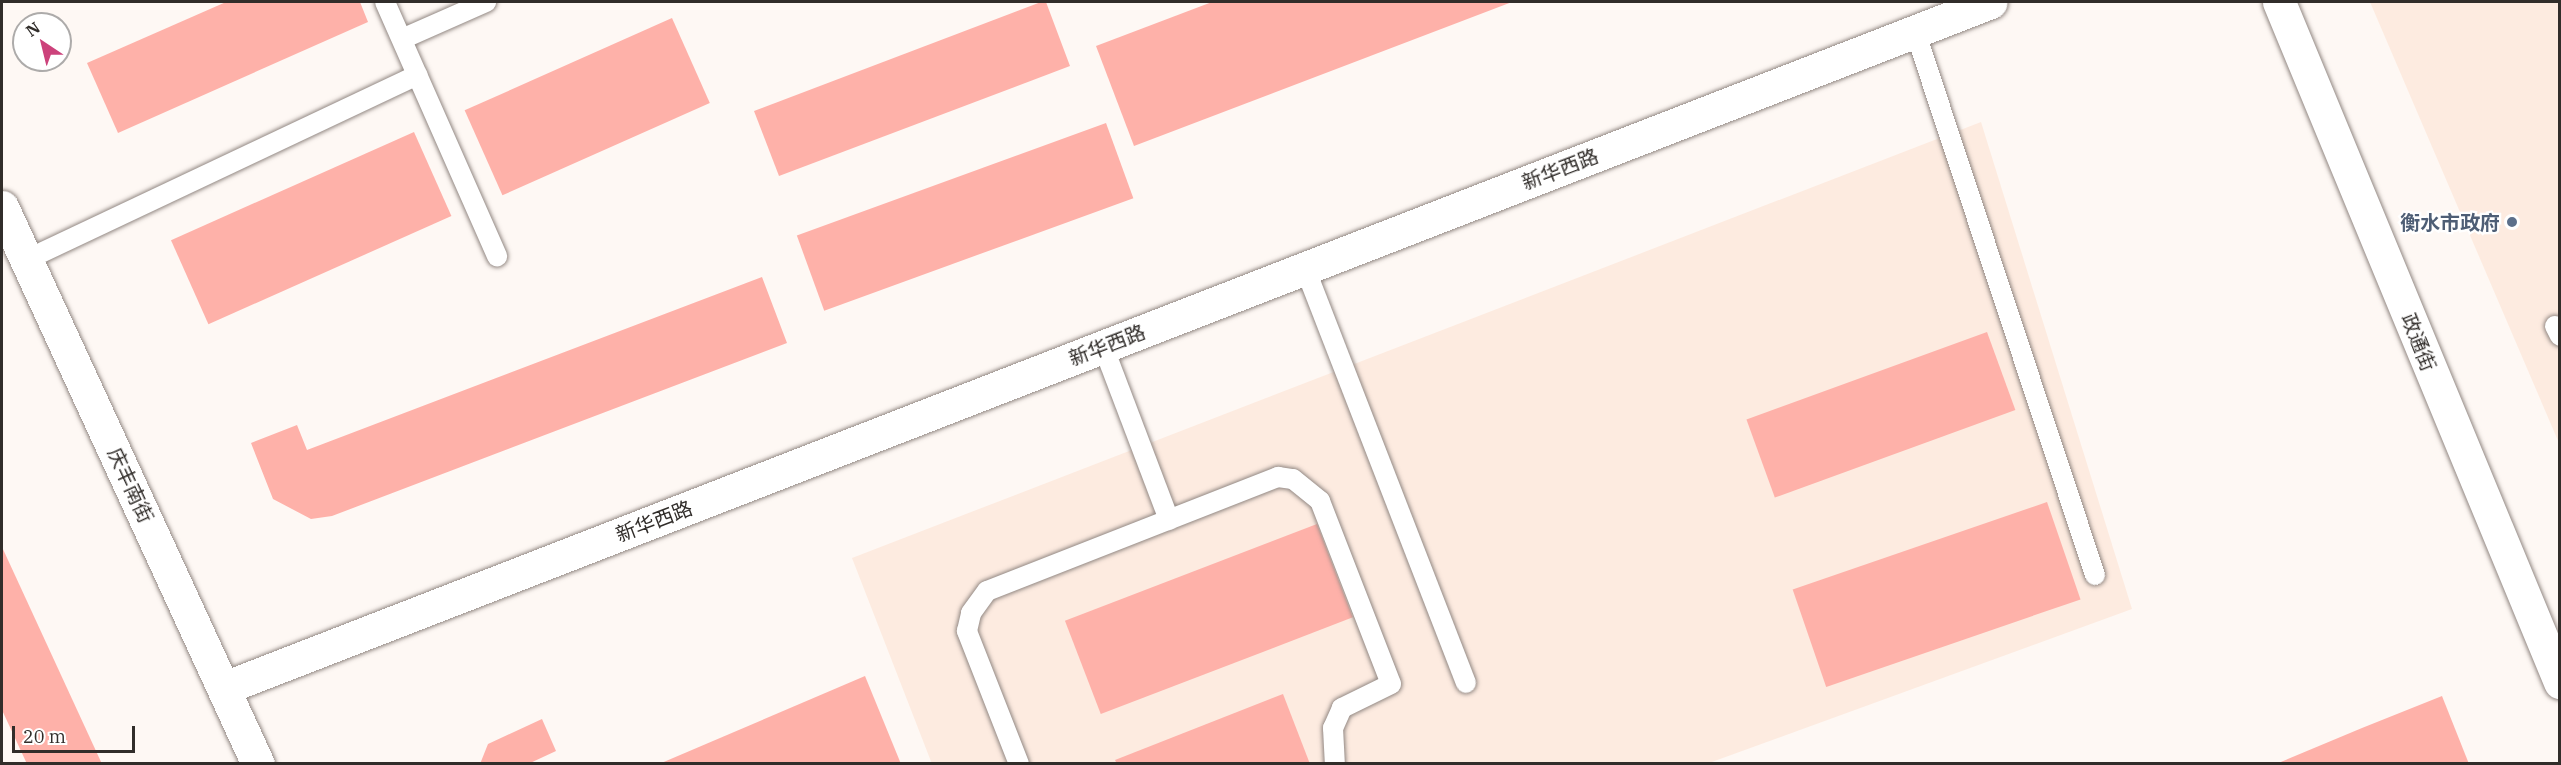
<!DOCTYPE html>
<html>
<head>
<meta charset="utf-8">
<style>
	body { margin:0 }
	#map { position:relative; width:2561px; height:765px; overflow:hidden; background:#fef8f4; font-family:"IBM Plex Serif","Noto Sans SC",serif }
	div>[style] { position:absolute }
	.built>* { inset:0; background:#fdebe0 }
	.building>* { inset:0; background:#feb1a9; transform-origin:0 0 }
	.roads { filter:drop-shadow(0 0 2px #928883) drop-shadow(0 0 2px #928883) }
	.service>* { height:20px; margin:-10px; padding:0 10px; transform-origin:10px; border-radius:10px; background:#fff }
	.tertiary>* { height:33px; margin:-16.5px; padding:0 16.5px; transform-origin:16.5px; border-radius:16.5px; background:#fff }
	.dots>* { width:16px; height:16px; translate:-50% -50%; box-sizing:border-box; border:3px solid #fff; border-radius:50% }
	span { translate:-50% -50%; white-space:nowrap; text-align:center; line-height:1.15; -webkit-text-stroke:4.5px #fff; paint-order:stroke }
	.street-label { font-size:20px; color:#312d2a }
	.service-label { font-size:20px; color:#4e5e75; font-weight:700 }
	.right { translate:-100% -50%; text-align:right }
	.frame { position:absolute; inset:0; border:3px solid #312d2a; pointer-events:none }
	.north { position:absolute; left:12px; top:12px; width:60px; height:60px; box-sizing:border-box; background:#fff; border:2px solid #adabaa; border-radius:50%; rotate:325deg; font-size:16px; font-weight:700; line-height:24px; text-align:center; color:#312d2a }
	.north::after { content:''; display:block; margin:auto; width:21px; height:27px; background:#cc427b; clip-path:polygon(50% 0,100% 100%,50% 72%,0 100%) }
	.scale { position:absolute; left:12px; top:726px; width:123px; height:27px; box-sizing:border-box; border:3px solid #312d2a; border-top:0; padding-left:8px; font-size:18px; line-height:21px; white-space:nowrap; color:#312d2a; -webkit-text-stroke:4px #fff; paint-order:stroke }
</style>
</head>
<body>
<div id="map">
	<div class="built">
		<div style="clip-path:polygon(2370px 2px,2559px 2px,2559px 443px)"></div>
		<div style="clip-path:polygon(1981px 122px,2132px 609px,1709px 763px,932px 764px,852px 558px)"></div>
	</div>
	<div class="building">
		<div style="clip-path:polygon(226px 2px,360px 2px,368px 22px,118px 133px,87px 63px)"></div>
		<div style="clip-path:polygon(1041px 2px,1046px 2px,1070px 66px,779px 176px,754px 111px)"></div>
		<div style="clip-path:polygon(1212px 2px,1512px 2px,1134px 146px,1096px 46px)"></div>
		<div style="left:672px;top:18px;width:93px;height:227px;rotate:66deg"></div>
		<div style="left:1106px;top:123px;width:80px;height:329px;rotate:70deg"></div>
		<div style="left:414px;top:132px;width:92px;height:266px;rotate:66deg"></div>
		<div style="clip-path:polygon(762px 277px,787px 343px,332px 516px,311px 519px,273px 499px,251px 443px,297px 425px,307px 450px)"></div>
		<div style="left:1987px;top:332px;width:83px;height:256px;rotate:70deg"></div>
		<div style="left:2047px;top:502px;width:103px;height:269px;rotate:71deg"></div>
		<div style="left:1317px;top:524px;width:100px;height:270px;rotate:69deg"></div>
		<div style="clip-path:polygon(2px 547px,102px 764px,27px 764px,2px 710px)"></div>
		<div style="clip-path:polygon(865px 676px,901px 764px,659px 764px)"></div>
		<div style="clip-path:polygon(1283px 694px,1310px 764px,1117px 764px,1115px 760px)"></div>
		<div style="clip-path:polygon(2442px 696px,2469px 764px,2276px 764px,2362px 728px)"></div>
		<div style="clip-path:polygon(542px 719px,556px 751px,528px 764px,480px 764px,488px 744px)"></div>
	</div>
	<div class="roads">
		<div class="service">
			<div style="left:385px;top:2px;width:278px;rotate:66.2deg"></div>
			<div style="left:1915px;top:31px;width:573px;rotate:71.69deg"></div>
			<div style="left:402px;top:39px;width:92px;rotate:-23.8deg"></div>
			<div style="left:26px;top:260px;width:433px;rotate:-25.3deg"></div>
			<div style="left:1305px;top:268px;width:445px;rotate:68.8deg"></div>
			<div style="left:2555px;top:326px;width:11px;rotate:63deg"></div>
			<div style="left:1103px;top:346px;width:186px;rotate:69.2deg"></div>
			<div style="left:1019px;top:764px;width:143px;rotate:-111.4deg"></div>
			<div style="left:967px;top:631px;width:18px;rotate:-77deg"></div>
			<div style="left:971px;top:613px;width:27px;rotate:-54deg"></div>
			<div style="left:987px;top:591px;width:313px;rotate:-21.4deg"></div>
			<div style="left:1278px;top:477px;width:15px;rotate:8deg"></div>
			<div style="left:1293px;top:479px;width:35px;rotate:39deg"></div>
			<div style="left:1320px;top:501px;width:196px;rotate:68.8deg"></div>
			<div style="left:1391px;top:684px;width:55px;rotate:153.9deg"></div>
			<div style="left:1342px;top:708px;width:22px;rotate:114deg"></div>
			<div style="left:1333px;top:728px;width:36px;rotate:87deg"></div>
		</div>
		<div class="tertiary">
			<div style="left:2279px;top:2px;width:736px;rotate:67.55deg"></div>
			<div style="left:2px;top:207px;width:613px;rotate:65.32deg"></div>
			<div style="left:224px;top:688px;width:1895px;rotate:-21.22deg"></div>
		</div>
	</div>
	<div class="dots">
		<div style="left:2512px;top:222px;background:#5c6f8a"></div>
	</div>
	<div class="street-label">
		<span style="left:1560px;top:169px;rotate:-21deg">新华西路</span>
		<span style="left:2419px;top:342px;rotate:68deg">政通街</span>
		<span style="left:1107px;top:345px;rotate:-21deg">新华西路</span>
		<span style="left:131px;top:485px;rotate:65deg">庆丰南街</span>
		<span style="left:654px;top:521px;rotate:-21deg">新华西路</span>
	</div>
	<div class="service-label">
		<span class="right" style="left:2500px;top:222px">衡水市政府</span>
	</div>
	<div class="frame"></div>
	<div class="north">N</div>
	<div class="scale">20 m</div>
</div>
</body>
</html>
